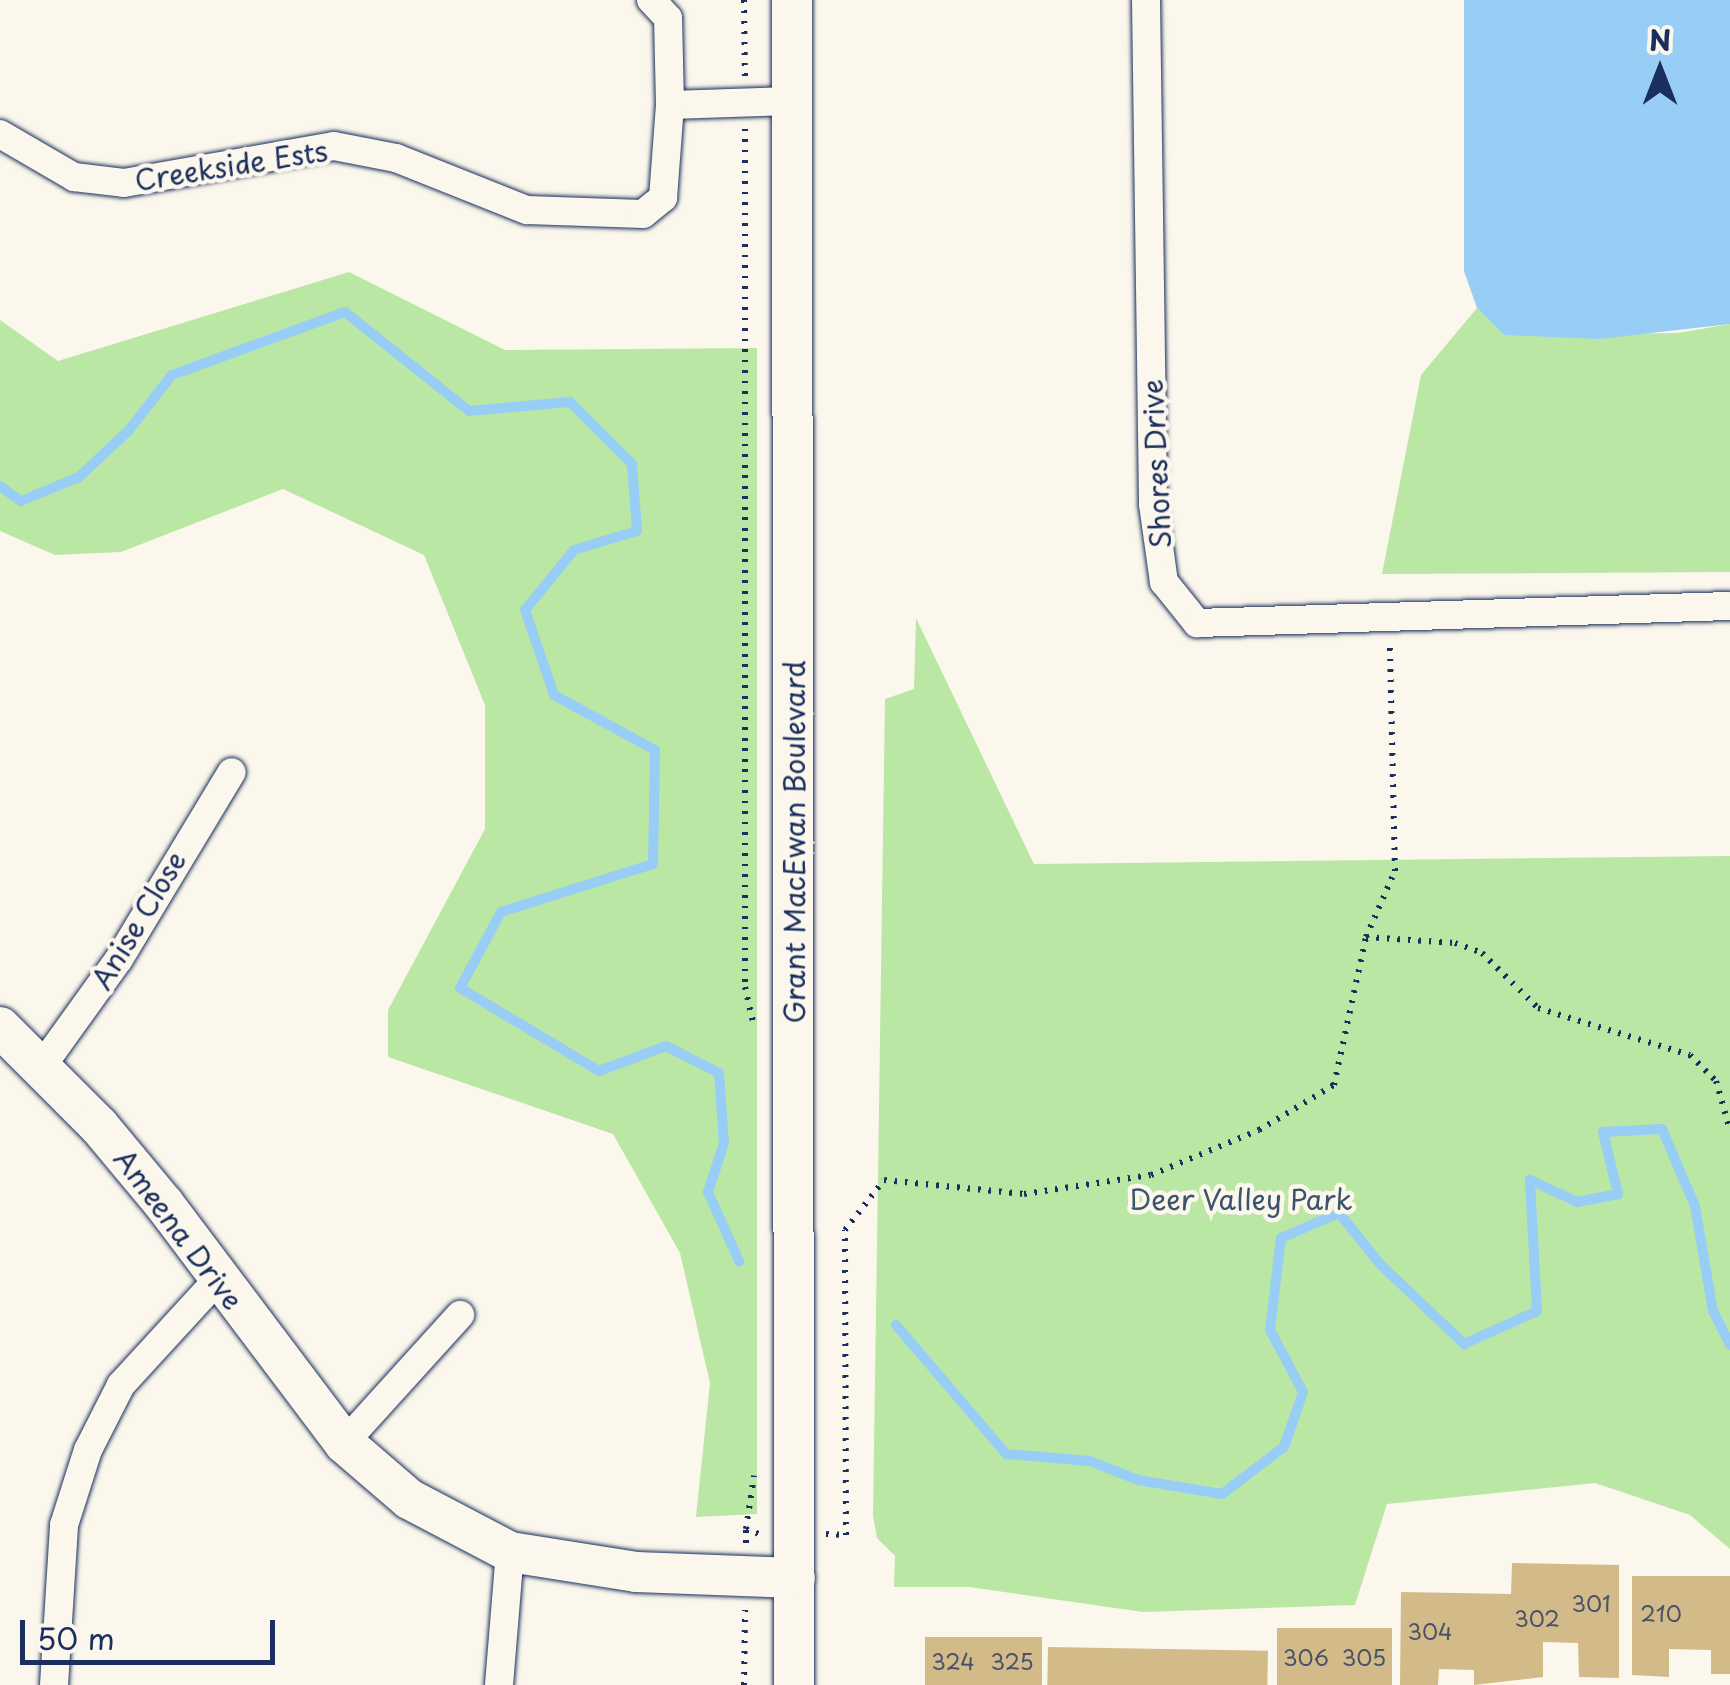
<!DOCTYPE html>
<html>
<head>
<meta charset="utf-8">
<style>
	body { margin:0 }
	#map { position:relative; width:1730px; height:1685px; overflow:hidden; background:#fbf7ec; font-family:"Playpen Sans",sans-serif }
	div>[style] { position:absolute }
	.green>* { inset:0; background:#bbe7a5 }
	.water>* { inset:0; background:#98cdf6 }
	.stream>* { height:10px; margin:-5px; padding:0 5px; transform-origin:5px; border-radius:5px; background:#98cdf6 }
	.building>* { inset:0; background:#d3ba89; transform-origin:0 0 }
	.path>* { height:6px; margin-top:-3px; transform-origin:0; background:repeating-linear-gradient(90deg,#1b2f5e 0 2.5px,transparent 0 10.5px) }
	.roads { filter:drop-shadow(0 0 2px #1b2f5e) drop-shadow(0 0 2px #1b2f5e) }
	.street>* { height:28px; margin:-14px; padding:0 14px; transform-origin:14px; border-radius:14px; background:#fbf7ec }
	.secondary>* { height:40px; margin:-20px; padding:0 20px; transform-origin:20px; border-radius:20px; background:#fbf7ec }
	span { translate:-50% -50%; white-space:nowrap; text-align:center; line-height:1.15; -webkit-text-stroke:9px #fbf7ec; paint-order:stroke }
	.number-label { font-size:22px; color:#495269 }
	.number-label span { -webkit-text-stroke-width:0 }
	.street-label { font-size:28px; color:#1b2f5e }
	.park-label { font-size:28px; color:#3b546c }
	.north { position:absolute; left:1610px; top:20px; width:100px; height:100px; -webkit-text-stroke:8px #fbf7ec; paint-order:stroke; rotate:0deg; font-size:28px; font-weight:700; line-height:40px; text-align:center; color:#1b2f5e }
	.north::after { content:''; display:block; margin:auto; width:35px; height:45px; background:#1b2f5e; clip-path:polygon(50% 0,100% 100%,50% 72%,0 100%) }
	.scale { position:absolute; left:20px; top:1620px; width:255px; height:45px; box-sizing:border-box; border:5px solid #1b2f5e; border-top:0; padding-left:12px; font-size:30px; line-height:35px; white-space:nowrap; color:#1b2f5e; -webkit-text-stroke:8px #fbf7ec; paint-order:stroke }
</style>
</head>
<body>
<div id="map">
	<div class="green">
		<div style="clip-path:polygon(349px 272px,505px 350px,757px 348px,757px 1514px,696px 1517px,710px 1383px,680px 1253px,613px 1134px,388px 1057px,388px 1010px,485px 829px,485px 705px,424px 555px,283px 489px,121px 552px,55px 555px,0 531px,0 320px,58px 361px)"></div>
		<div style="clip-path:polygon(1477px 308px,1504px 335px,1678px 333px,1730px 324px,1730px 572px,1382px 574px,1421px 375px)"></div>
		<div style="clip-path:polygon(916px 618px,1034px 864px,1730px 856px,1730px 1549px,1690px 1515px,1595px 1483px,1387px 1504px,1355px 1605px,1143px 1612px,969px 1587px,894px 1587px,895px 1556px,877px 1538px,873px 1516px,885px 699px,914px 689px)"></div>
	</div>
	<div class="water">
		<div style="clip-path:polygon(1464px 0,1730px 0,1730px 324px,1599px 339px,1504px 335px,1477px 308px,1464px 271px)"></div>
	</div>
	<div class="stream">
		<div style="left:0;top:486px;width:26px;rotate:36deg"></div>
		<div style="left:21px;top:501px;width:63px;rotate:-22.5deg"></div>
		<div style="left:79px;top:477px;width:69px;rotate:-43.2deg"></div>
		<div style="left:129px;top:430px;width:70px;rotate:-52deg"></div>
		<div style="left:172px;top:375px;width:184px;rotate:-20deg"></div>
		<div style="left:345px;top:312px;width:159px;rotate:38.6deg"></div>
		<div style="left:469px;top:411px;width:101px;rotate:-5.1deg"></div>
		<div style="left:570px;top:402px;width:88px;rotate:45deg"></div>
		<div style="left:632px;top:464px;width:67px;rotate:85.7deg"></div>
		<div style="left:637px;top:531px;width:66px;rotate:163.2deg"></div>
		<div style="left:574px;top:550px;width:77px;rotate:129.2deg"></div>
		<div style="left:525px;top:610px;width:90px;rotate:71.2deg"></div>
		<div style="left:554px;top:695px;width:115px;rotate:28.6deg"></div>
		<div style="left:655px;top:750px;width:114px;rotate:91deg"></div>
		<div style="left:653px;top:864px;width:159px;rotate:162.5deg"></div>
		<div style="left:501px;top:912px;width:86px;rotate:118.3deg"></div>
		<div style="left:460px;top:988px;width:162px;rotate:30.8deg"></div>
		<div style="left:599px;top:1071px;width:72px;rotate:-20.5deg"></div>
		<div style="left:666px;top:1046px;width:59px;rotate:27deg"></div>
		<div style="left:719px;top:1073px;width:70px;rotate:85.9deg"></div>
		<div style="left:724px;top:1143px;width:52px;rotate:108.1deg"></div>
		<div style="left:708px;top:1192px;width:76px;rotate:65.8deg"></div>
		<div style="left:896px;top:1325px;width:170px;rotate:49.5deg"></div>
		<div style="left:1006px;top:1454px;width:84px;rotate:4.8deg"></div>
		<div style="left:1090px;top:1461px;width:52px;rotate:21.6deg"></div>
		<div style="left:1138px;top:1480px;width:85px;rotate:9.5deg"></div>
		<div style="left:1222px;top:1494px;width:78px;rotate:-37.2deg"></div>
		<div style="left:1284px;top:1447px;width:58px;rotate:-70.9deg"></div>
		<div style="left:1303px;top:1392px;width:70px;rotate:-118deg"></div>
		<div style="left:1270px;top:1330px;width:93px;rotate:-83.2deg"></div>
		<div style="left:1281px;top:1238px;width:63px;rotate:-23.3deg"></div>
		<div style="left:1339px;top:1213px;width:65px;rotate:51.2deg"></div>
		<div style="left:1380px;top:1264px;width:116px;rotate:43.6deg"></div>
		<div style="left:1464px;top:1344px;width:80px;rotate:-24.3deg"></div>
		<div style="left:1537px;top:1311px;width:131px;rotate:-93.1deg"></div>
		<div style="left:1530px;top:1180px;width:52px;rotate:25.1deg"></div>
		<div style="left:1577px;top:1202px;width:42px;rotate:-11deg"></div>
		<div style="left:1618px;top:1194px;width:64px;rotate:-103.6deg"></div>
		<div style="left:1603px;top:1132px;width:59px;rotate:-2.9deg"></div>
		<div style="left:1662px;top:1129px;width:84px;rotate:66.8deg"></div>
		<div style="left:1695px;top:1206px;width:107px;rotate:80.3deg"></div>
		<div style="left:1713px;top:1311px;width:38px;rotate:63deg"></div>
	</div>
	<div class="building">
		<div style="clip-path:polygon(1512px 1563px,1619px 1565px,1619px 1678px,1579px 1677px,1578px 1643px,1543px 1642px,1543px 1677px,1474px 1685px,1474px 1670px,1439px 1669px,1438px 1685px,1400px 1685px,1401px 1592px,1511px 1594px)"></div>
		<div style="clip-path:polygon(1632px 1576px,1730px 1576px,1730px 1674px,1711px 1674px,1711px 1650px,1669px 1649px,1669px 1677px,1632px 1675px)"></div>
		<div style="left:1392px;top:1628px;width:57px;height:115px;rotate:90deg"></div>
		<div style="left:925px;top:1637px;width:117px;height:48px"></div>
		<div style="left:1048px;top:1647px;width:220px;height:38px;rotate:1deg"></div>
	</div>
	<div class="path">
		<div style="left:744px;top:0;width:77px;rotate:89.3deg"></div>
		<div style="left:745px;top:129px;width:858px;rotate:90deg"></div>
		<div style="left:745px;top:987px;width:40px;rotate:77deg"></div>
		<div style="left:1366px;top:937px;width:72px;rotate:-66.3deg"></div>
		<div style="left:1395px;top:871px;width:226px;rotate:-91.3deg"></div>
		<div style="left:746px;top:1529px;width:54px;rotate:-81.4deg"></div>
		<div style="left:826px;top:1534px;width:20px;rotate:3deg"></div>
		<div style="left:846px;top:1535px;width:305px;rotate:-90.2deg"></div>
		<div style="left:845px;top:1230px;width:63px;rotate:-52deg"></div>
		<div style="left:884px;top:1180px;width:141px;rotate:5.7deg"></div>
		<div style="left:1024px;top:1194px;width:128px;rotate:-8.5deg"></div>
		<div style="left:1151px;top:1175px;width:117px;rotate:-22.6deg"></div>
		<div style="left:1259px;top:1130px;width:87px;rotate:-31deg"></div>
		<div style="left:1334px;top:1085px;width:151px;rotate:-77.8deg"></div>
		<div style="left:1366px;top:937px;width:89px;rotate:3.9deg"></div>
		<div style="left:1455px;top:943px;width:29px;rotate:20deg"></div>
		<div style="left:1482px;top:953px;width:78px;rotate:44.5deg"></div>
		<div style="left:1538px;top:1008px;width:159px;rotate:17.2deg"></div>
		<div style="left:1690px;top:1055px;width:37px;rotate:45deg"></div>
		<div style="left:1716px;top:1081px;width:51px;rotate:74.1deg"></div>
		<div style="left:746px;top:1543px;width:14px;rotate:-90deg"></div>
		<div style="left:746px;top:1529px;width:14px;rotate:21deg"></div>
		<div style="left:744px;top:1685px;width:75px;rotate:-89.2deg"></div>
	</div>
	<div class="roads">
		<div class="street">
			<div style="left:1146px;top:0;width:504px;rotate:89.2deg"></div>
			<div style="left:1153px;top:504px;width:79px;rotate:82deg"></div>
			<div style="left:1164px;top:582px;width:53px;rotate:51.2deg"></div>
			<div style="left:1197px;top:623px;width:533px;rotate:-1.83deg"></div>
			<div style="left:670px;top:105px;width:121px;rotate:-1.9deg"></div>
			<div style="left:0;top:134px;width:86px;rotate:30.2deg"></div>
			<div style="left:74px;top:177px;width:50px;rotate:6.8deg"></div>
			<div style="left:124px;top:183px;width:213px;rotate:-10deg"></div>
			<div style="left:334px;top:146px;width:63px;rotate:11deg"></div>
			<div style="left:396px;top:158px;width:141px;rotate:21.7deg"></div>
			<div style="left:527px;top:210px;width:116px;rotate:2deg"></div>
			<div style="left:643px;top:214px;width:26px;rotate:-39deg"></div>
			<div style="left:663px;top:198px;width:93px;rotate:-85.7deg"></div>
			<div style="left:670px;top:105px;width:87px;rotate:-91.3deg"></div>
			<div style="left:668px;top:18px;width:25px;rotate:-133deg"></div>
			<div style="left:42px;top:1066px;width:132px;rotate:-54.3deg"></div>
			<div style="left:119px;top:959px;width:218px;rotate:-58.9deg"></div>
			<div style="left:344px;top:1443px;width:173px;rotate:-47.8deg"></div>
			<div style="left:54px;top:1685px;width:160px;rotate:-86.4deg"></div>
			<div style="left:64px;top:1525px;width:79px;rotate:-72.3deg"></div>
			<div style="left:88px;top:1450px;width:73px;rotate:-63.1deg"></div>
			<div style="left:121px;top:1385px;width:145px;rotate:-47.5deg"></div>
			<div style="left:499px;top:1685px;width:133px;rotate:-85.3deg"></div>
		</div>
		<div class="secondary">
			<div style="left:792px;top:0;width:1685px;rotate:89.93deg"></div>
			<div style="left:0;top:1027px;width:140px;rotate:45deg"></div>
			<div style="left:99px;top:1126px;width:102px;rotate:50.2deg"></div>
			<div style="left:164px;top:1204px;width:299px;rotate:53deg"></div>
			<div style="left:344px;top:1443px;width:86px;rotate:40.7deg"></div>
			<div style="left:409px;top:1499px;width:114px;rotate:27.7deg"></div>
			<div style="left:510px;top:1552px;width:128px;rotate:9deg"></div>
			<div style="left:636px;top:1572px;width:159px;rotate:2.2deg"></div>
		</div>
	</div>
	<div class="number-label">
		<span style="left:1591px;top:1603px">301</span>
		<span style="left:1661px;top:1613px">210</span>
		<span style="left:1537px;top:1618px">302</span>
		<span style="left:1430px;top:1631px">304</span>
		<span style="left:1306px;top:1657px">306</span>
		<span style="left:1364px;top:1657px">305</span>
		<span style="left:953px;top:1661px">324</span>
		<span style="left:1012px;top:1661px">325</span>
	</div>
	<div class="street-label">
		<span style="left:231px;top:165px;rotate:-9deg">Creekside Ests</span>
		<span style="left:1156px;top:464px;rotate:-93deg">Shores Drive</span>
		<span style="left:794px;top:842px;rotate:-90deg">Grant MacEwan Boulevard</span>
		<span style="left:138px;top:920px;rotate:-59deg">Anise Close</span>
		<span style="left:179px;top:1229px;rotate:53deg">Ameena Drive</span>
	</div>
	<div class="park-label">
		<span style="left:1241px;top:1199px">Deer Valley Park</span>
	</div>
	<div class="north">N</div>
	<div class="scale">50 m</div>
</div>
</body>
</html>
